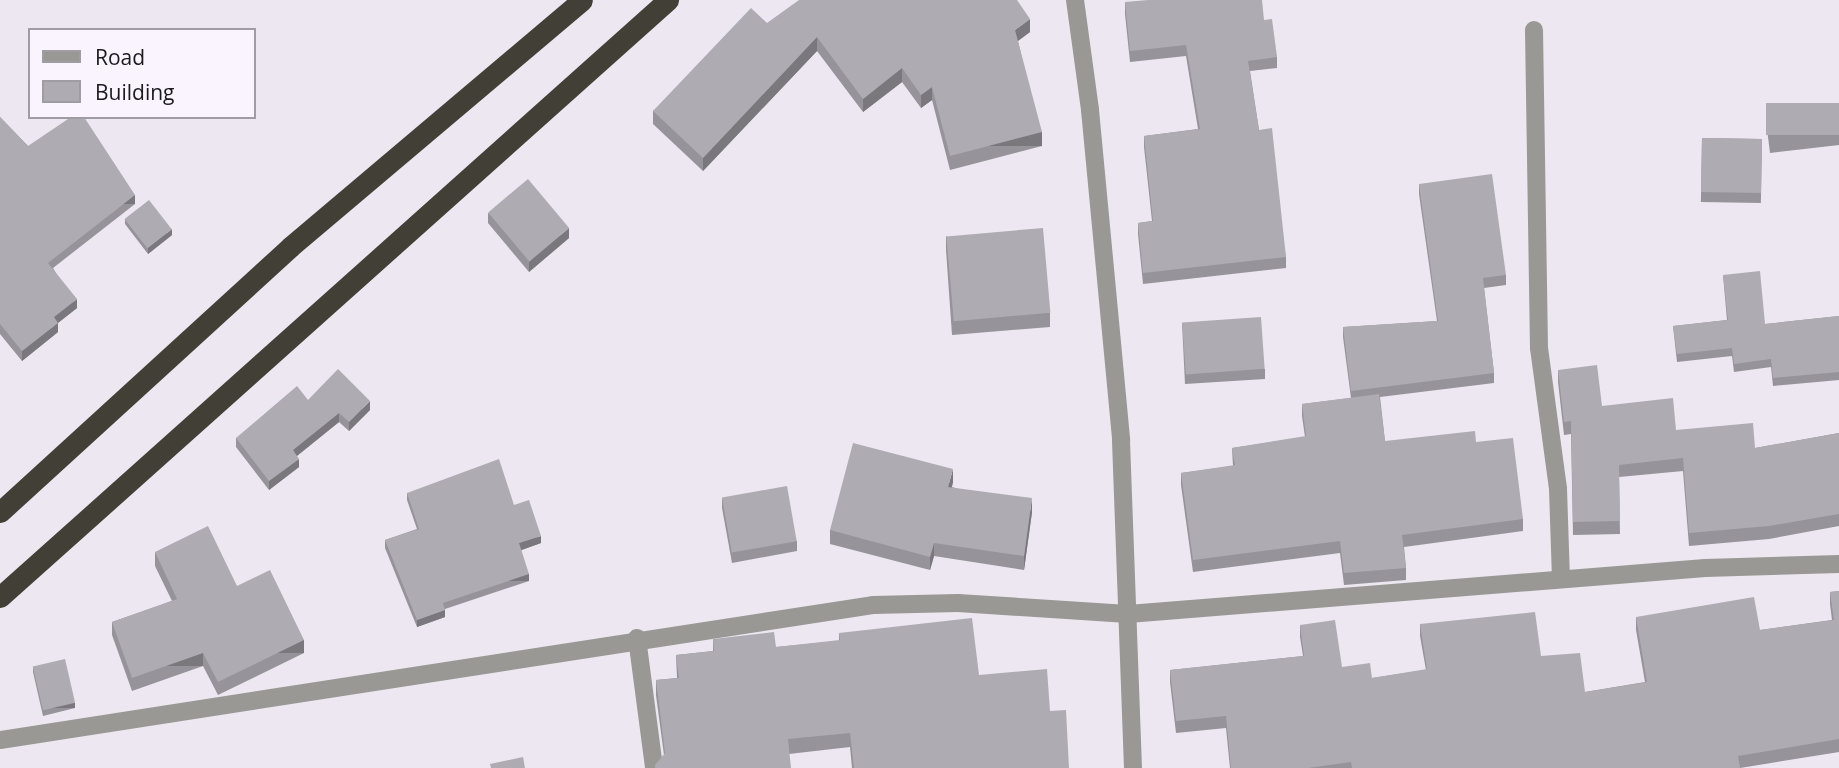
<!DOCTYPE html>
<html>
<head>
<meta charset="utf-8">
<style>
	body { margin:0 }
	#map { position:relative; width:1839px; height:768px; overflow:hidden; background:#ece7f0; font-family:"Open Sans",sans-serif }
	div>[style] { position:absolute }
	.street>* { height:18px; margin:-9px; padding:0 9px; transform-origin:9px; border-radius:9px; background:#999894 }
	.highway>* { height:21px; margin:-10.5px; padding:0 10.5px; transform-origin:10.5px; border-radius:10.5px; background:#423f37 }
	.wall>* { inset:0; background:#96939a; transform-origin:0 0 }
	.shaded-wall>* { inset:0; background:#7a787d; transform-origin:0 0 }
	.building>* { inset:0; background:#afabb3; transform-origin:0 0 }
	span { translate:-50% -50%; white-space:nowrap; text-align:center; line-height:1.15; -webkit-text-stroke:7px #f9f4fe; paint-order:stroke }
	.legend { position:absolute; left:28px; top:28px; width:228px; height:91px; box-sizing:border-box; background:#f9f4fe; border:2px solid #a09ca4; margin:0; padding:9px 12px; list-style:none; font-size:21px; color:#1b191d }
	.legend li { display:flex; align-items:center; gap:14px; height:35px }
	.legend b { width:35px; border:2px solid #a09ca4 }
</style>
</head>
<body>
<div id="map">
	<div class="street">
		<div style="left:1075px;top:0;width:111px;rotate:82.2deg"></div>
		<div style="left:1090px;top:110px;width:332px;rotate:84.6deg"></div>
		<div style="left:1121px;top:441px;width:327px;rotate:87.9deg"></div>
		<div style="left:1534px;top:30px;width:318px;rotate:89.1deg"></div>
		<div style="left:1539px;top:348px;width:142px;rotate:82.3deg"></div>
		<div style="left:1558px;top:489px;width:90px;rotate:88.1deg"></div>
		<div style="left:637px;top:638px;width:131px;rotate:82.5deg"></div>
		<div style="left:0;top:740px;width:883px;rotate:-8.79deg"></div>
		<div style="left:873px;top:605px;width:85px;rotate:-1.3deg"></div>
		<div style="left:958px;top:603px;width:170px;rotate:3.7deg"></div>
		<div style="left:1128px;top:614px;width:579px;rotate:-4.56deg"></div>
		<div style="left:1705px;top:568px;width:134px;rotate:-1.7deg"></div>
	</div>
	<div class="highway">
		<div style="left:0;top:512px;width:393px;rotate:-42.4deg"></div>
		<div style="left:290px;top:247px;width:382px;rotate:-40.2deg"></div>
		<div style="left:0;top:597px;width:896px;rotate:-41.79deg"></div>
	</div>
	<div class="wall">
		<div style="clip-path:polygon(1125px 2px,1264px 20px,1277px 57px,1277px 68px,1250px 71px,1259px 130px,1286px 257px,1286px 268px,1143px 284px,1138px 234px,1138px 223px,1152px 221px,1144px 147px,1144px 136px,1198px 129px,1186px 56px,1130px 62px,1125px 14px)"></div>
		<div style="clip-path:polygon(767px 23px,1030px 32px,1018px 41px,1042px 146px,950px 170px,932px 100px,921px 108px,902px 82px,863px 112px,817px 51px,703px 171px,653px 124px,653px 111px)"></div>
		<div style="clip-path:polygon(1839px 103px,1839px 145px,1770px 153px,1766px 121px,1766px 111px)"></div>
		<div style="clip-path:polygon(0 117px,28px 146px,135px 204px,53px 268px,77px 308px,58px 323px,58px 332px,22px 361px,0 334px)"></div>
		<div style="left:1702px;top:138px;width:60px;height:64px;rotate:1deg"></div>
		<div style="clip-path:polygon(1419px 184px,1506px 275px,1506px 285px,1484px 288px,1494px 373px,1494px 383px,1380px 397px,1385px 441px,1476px 442px,1523px 519px,1523px 531px,1404px 547px,1406px 568px,1406px 580px,1344px 585px,1340px 553px,1193px 572px,1181px 485px,1181px 473px,1233px 466px,1232px 448px,1305px 437px,1302px 416px,1302px 404px,1351px 398px,1343px 337px,1343px 327px,1437px 321px,1419px 194px)"></div>
		<div style="clip-path:polygon(488px 213px,569px 238px,529px 272px,488px 223px)"></div>
		<div style="clip-path:polygon(125px 219px,172px 235px,148px 254px,125px 224px)"></div>
		<div style="clip-path:polygon(946px 236px,1050px 313px,1050px 327px,952px 335px,946px 250px)"></div>
		<div style="clip-path:polygon(1723px 275px,1765px 324px,1839px 316px,1839px 380px,1773px 386px,1771px 367px,1734px 372px,1732px 356px,1677px 362px,1673px 326px,1727px 320px)"></div>
		<div style="clip-path:polygon(1182px 323px,1265px 369px,1265px 379px,1185px 384px)"></div>
		<div style="clip-path:polygon(1558px 370px,1602px 406px,1676px 430px,1755px 448px,1839px 433px,1839px 526px,1769px 539px,1689px 546px,1683px 471px,1619px 477px,1620px 534px,1573px 535px,1571px 434px,1564px 435px,1558px 382px)"></div>
		<div style="clip-path:polygon(308px 400px,370px 410px,349px 431px,339px 422px,297px 456px,299px 467px,269px 490px,236px 447px,236px 438px)"></div>
		<div style="clip-path:polygon(953px 482px,952px 487px,1032px 512px,1024px 570px,934px 556px,930px 570px,830px 544px,830px 530px)"></div>
		<div style="clip-path:polygon(407px 493px,514px 505px,541px 543px,521px 550px,529px 581px,445px 609px,445px 617px,417px 627px,385px 548px,385px 540px,417px 529px,407px 500px)"></div>
		<div style="clip-path:polygon(722px 498px,797px 541px,797px 551px,732px 563px,722px 508px)"></div>
		<div style="clip-path:polygon(155px 552px,237px 586px,304px 653px,218px 695px,203px 666px,132px 691px,112px 635px,112px 622px,172px 601px,155px 566px)"></div>
		<div style="clip-path:polygon(1839px 591px,1839px 752px,1740px 768px,1230px 768px,1226px 728px,1176px 733px,1170px 682px,1170px 670px,1303px 656px,1300px 637px,1300px 625px,1342px 667px,1372px 678px,1426px 670px,1420px 636px,1420px 624px,1541px 656px,1585px 692px,1645px 682px,1636px 630px,1636px 617px,1760px 630px,1832px 620px,1830px 604px,1830px 592px)"></div>
		<div style="clip-path:polygon(839px 633px,979px 675px,1050px 711px,1069px 768px,852px 768px,850px 747px,789px 754px,664px 755px,656px 695px,656px 680px,677px 678px,676px 655px,713px 651px,713px 639px,776px 647px,839px 641px)"></div>
		<div style="clip-path:polygon(33px 666px,75px 708px,43px 716px,33px 672px)"></div>
	</div>
	<div class="shaded-wall">
		<div style="clip-path:polygon(1030px 19px,1030px 32px,1015px 43px,1015px 30px)"></div>
		<div style="clip-path:polygon(817px 37px,817px 51px,703px 171px,703px 158px)"></div>
		<div style="clip-path:polygon(902px 68px,902px 82px,863px 112px,863px 99px)"></div>
		<div style="clip-path:polygon(932px 87px,932px 100px,921px 108px,921px 95px)"></div>
		<div style="left:1042px;top:132px;width:14px;height:95px;rotate:90deg"></div>
		<div style="left:135px;top:195px;width:9px;height:110px;rotate:90deg"></div>
		<div style="clip-path:polygon(569px 228px,569px 238px,529px 272px,529px 262px)"></div>
		<div style="clip-path:polygon(172px 229px,172px 235px,148px 254px,148px 248px)"></div>
		<div style="clip-path:polygon(77px 299px,77px 308px,54px 326px,54px 317px)"></div>
		<div style="clip-path:polygon(58px 323px,58px 332px,22px 361px,22px 351px)"></div>
		<div style="clip-path:polygon(370px 401px,370px 410px,349px 431px,349px 422px)"></div>
		<div style="clip-path:polygon(339px 413px,339px 422px,293px 459px,293px 450px)"></div>
		<div style="clip-path:polygon(299px 459px,299px 467px,269px 490px,269px 481px)"></div>
		<div style="clip-path:polygon(953px 469px,953px 482px,948px 500px,948px 487px)"></div>
		<div style="clip-path:polygon(1032px 498px,1032px 512px,1024px 570px,1024px 556px)"></div>
		<div style="clip-path:polygon(541px 536px,541px 543px,519px 551px,519px 543px)"></div>
		<div style="clip-path:polygon(934px 543px,934px 556px,930px 570px,930px 557px)"></div>
		<div style="left:529px;top:574px;width:7px;height:91px;rotate:90deg"></div>
		<div style="clip-path:polygon(445px 610px,445px 617px,417px 627px,417px 620px)"></div>
		<div style="left:304px;top:640px;width:13px;height:96px;rotate:90deg"></div>
		<div style="left:203px;top:653px;width:13px;height:75px;rotate:90deg"></div>
		<div style="left:75px;top:703px;width:5px;height:33px;rotate:90deg"></div>
	</div>
	<div class="building">
		<div style="clip-path:polygon(799px 0,1017px 0,1030px 19px,1015px 30px,1042px 132px,950px 156px,932px 87px,921px 95px,902px 68px,863px 99px,817px 37px,703px 158px,653px 111px,751px 8px,767px 23px)"></div>
		<div style="clip-path:polygon(1148px 0,1262px 0,1264px 20px,1272px 19px,1277px 57px,1248px 61px,1259px 130px,1272px 128px,1286px 257px,1143px 273px,1138px 223px,1153px 221px,1144px 136px,1200px 129px,1186px 45px,1130px 51px,1125px 2px)"></div>
		<div style="left:1839px;top:103px;width:32px;height:73px;rotate:90deg"></div>
		<div style="clip-path:polygon(0 117px,28px 146px,71px 117px,84px 117px,135px 195px,48px 263px,77px 299px,54px 317px,58px 323px,22px 351px,0 324px)"></div>
		<div style="left:1702px;top:138px;width:60px;height:54px;rotate:1deg"></div>
		<div style="clip-path:polygon(1492px 174px,1506px 275px,1483px 278px,1494px 373px,1351px 391px,1343px 327px,1438px 321px,1419px 184px)"></div>
		<div style="left:528px;top:179px;width:64px;height:52px;rotate:50deg"></div>
		<div style="left:149px;top:200px;width:37px;height:31px;rotate:52deg"></div>
		<div style="left:1043px;top:228px;width:85px;height:97px;rotate:85deg"></div>
		<div style="clip-path:polygon(1760px 271px,1765px 324px,1839px 316px,1839px 372px,1773px 378px,1771px 359px,1734px 364px,1732px 348px,1677px 354px,1673px 326px,1728px 320px,1723px 275px)"></div>
		<div style="left:1261px;top:317px;width:52px;height:79px;rotate:86deg"></div>
		<div style="clip-path:polygon(1597px 365px,1602px 406px,1673px 398px,1676px 430px,1753px 423px,1755px 448px,1839px 433px,1839px 514px,1769px 526px,1689px 533px,1683px 458px,1619px 465px,1620px 521px,1573px 522px,1571px 421px,1564px 422px,1558px 370px)"></div>
		<div style="clip-path:polygon(338px 369px,370px 401px,349px 422px,339px 413px,293px 450px,299px 459px,269px 481px,236px 438px,297px 386px,308px 400px)"></div>
		<div style="clip-path:polygon(1379px 394px,1385px 441px,1475px 431px,1476px 442px,1513px 438px,1523px 519px,1402px 535px,1406px 568px,1344px 573px,1340px 541px,1193px 560px,1181px 473px,1235px 465px,1232px 448px,1306px 436px,1302px 404px)"></div>
		<div style="clip-path:polygon(853px 443px,953px 469px,948px 487px,1032px 498px,1024px 556px,934px 543px,930px 557px,830px 530px)"></div>
		<div style="clip-path:polygon(499px 459px,514px 505px,529px 500px,541px 536px,519px 543px,529px 574px,443px 603px,445px 610px,417px 620px,385px 540px,419px 529px,407px 493px)"></div>
		<div style="left:787px;top:486px;width:56px;height:66px;rotate:80deg"></div>
		<div style="clip-path:polygon(208px 526px,237px 586px,270px 570px,304px 640px,218px 682px,203px 653px,132px 678px,112px 622px,177px 599px,155px 552px)"></div>
		<div style="clip-path:polygon(1839px 591px,1839px 739px,1738px 756px,1740px 768px,1352px 768px,1351px 762px,1308px 768px,1231px 768px,1226px 716px,1176px 721px,1170px 670px,1304px 656px,1300px 625px,1335px 620px,1342px 667px,1370px 663px,1372px 678px,1427px 669px,1420px 624px,1535px 612px,1541px 656px,1580px 653px,1585px 692px,1647px 682px,1636px 617px,1754px 597px,1760px 630px,1834px 620px,1830px 592px)"></div>
		<div style="clip-path:polygon(972px 618px,979px 675px,1047px 669px,1050px 711px,1066px 710px,1069px 768px,854px 768px,850px 733px,788px 739px,791px 768px,655px 768px,655px 765px,665px 753px,656px 680px,679px 678px,676px 655px,714px 651px,713px 639px,774px 632px,776px 647px,840px 640px,839px 633px)"></div>
		<div style="left:65px;top:659px;width:45px;height:33px;rotate:77deg"></div>
		<div style="clip-path:polygon(523px 757px,525px 768px,491px 768px,490px 764px)"></div>
	</div>
	<ul class="legend">
	<li><b style="height:9px;background:#999894"></b>Road</li>
	<li><b style="height:19px;background:#afabb3"></b>Building</li>
	</ul>
</div>
</body>
</html>
